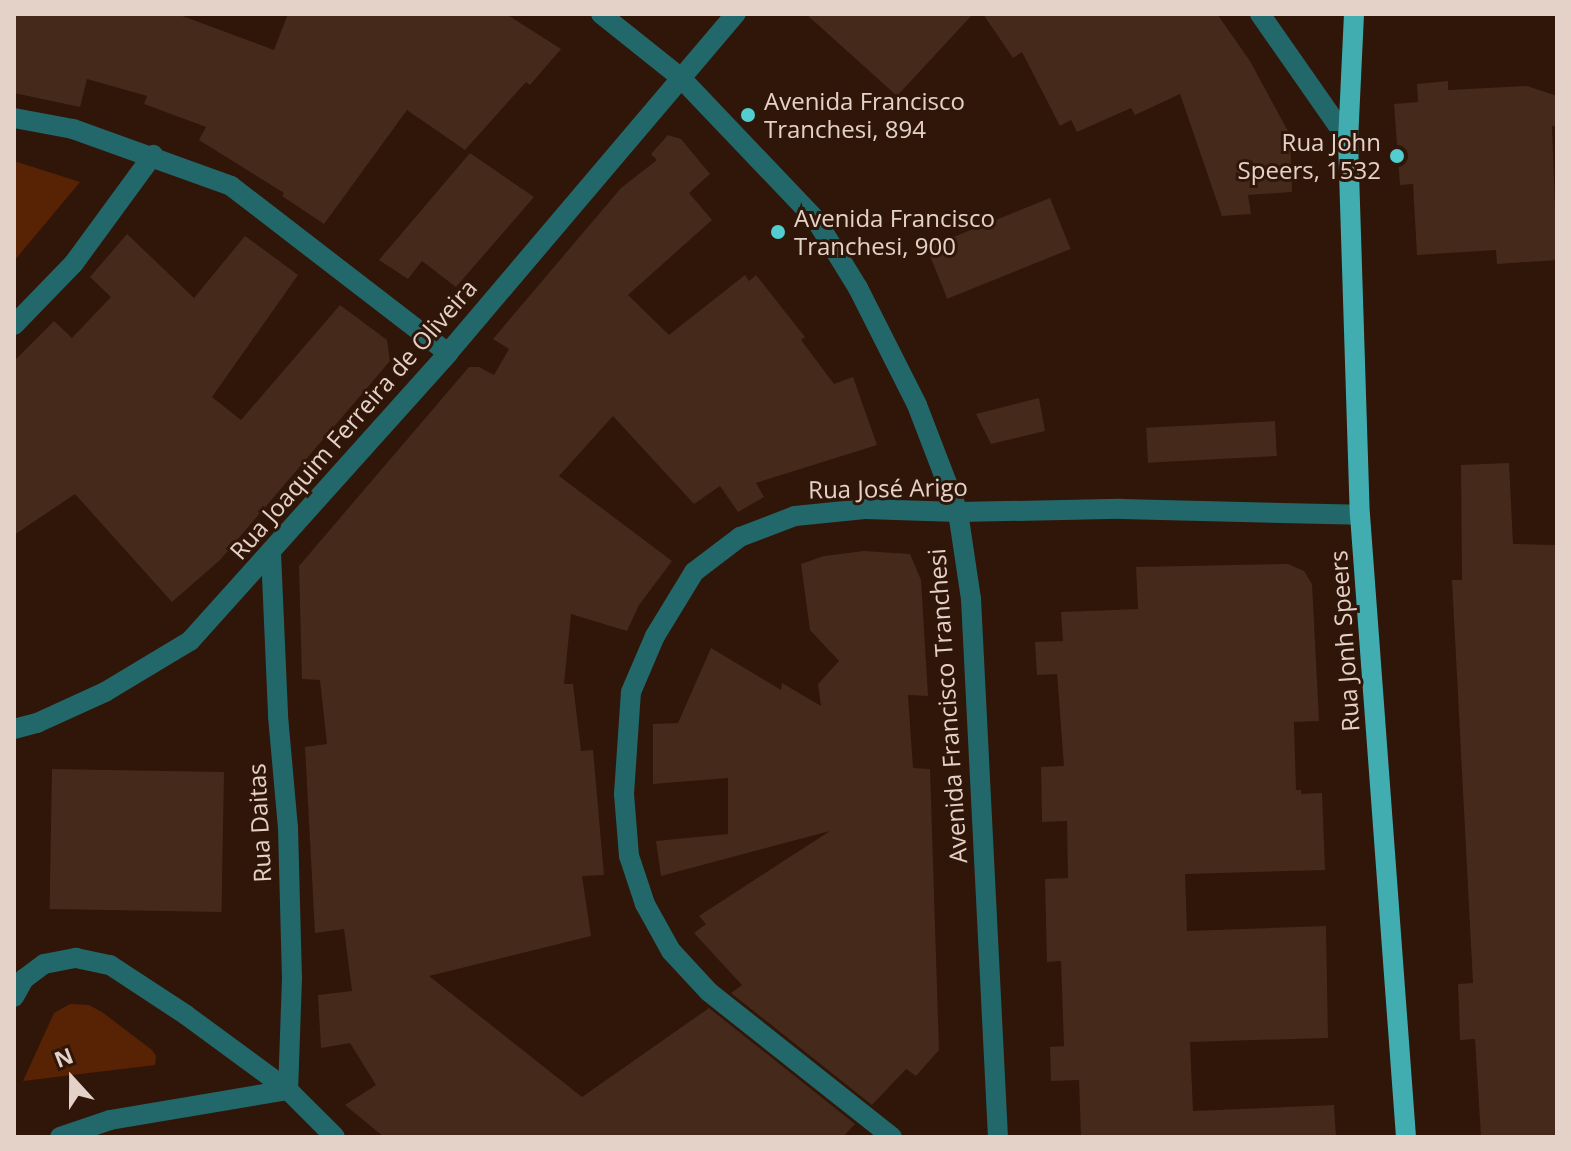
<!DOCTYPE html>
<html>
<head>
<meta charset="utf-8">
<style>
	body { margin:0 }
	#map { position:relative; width:1571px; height:1151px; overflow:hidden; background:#301608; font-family:"Open Sans",sans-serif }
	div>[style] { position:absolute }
	.green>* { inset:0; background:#572304 }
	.building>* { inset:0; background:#45291b; transform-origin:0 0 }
	.minor>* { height:20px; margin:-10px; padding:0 10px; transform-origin:10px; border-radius:10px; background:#22686a }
	.major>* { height:20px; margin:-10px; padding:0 10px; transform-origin:10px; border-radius:10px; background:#42adb0 }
	.dots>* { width:22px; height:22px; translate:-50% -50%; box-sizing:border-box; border:4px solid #301608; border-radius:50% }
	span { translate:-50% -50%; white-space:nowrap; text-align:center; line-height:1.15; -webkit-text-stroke:6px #301608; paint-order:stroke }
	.poi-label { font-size:24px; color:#e4d1c8 }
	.left { translate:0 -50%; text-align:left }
	.right { translate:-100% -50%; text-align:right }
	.street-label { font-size:24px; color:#e4d1c8 }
	.frame { position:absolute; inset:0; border:16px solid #e4d1c8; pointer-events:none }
	.north { position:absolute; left:32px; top:1039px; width:80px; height:80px; -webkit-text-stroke:6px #301608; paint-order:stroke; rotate:339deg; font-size:22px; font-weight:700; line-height:32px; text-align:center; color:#e4d1c8 }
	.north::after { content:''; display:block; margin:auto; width:28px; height:36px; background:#e4d1c8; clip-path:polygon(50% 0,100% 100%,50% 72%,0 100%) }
</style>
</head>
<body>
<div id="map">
	<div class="green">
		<div style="clip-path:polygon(14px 161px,80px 182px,14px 261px)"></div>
		<div style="clip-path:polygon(70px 1004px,89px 1005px,102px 1012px,152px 1050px,156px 1056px,155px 1065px,23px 1081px,54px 1013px)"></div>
	</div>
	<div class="building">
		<div style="clip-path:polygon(14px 14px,177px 14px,274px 50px,288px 14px,506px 14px,561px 49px,530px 85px,526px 82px,465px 150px,407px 110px,324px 224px,282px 196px,284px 193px,199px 140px,206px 127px,144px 104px,147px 96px,87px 79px,80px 107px,14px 93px)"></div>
		<div style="clip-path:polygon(806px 14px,973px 14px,897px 96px)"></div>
		<div style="clip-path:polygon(983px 14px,1217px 14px,1250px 61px,1290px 135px,1292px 192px,1248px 195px,1251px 214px,1222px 216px,1180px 94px,1135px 115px,1131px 108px,1077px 132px,1071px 120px,1060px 126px,1022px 52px,1013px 58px)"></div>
		<div style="clip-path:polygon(1448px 81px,1448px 90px,1527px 86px,1557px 96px,1557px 126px,1552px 126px,1557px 260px,1497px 264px,1496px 250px,1417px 255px,1413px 184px,1400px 185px,1394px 104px,1418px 102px,1417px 84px)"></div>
		<div style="clip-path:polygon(668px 135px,681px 139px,710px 174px,689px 193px,712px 220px,628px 295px,669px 335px,745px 275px,749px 281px,756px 275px,805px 337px,801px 340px,834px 384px,853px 377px,877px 445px,756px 483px,764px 497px,738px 512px,720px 486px,694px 504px,613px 416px,559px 476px,672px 561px,639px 605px,627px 631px,571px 614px,564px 684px,573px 684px,581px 751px,593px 750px,604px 875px,582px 876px,591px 936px,429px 976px,582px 1097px,709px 1008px,855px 1124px,843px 1137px,384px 1137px,345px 1105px,376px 1085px,350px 1043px,321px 1048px,318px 995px,352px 991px,344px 929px,315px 933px,305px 747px,327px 744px,320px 680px,302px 679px,299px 566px,469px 367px,479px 367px,494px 375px,509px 349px,493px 339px,621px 188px,657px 160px,651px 154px)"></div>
		<div style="clip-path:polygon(470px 153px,534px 197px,456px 287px,422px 261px,408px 279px,379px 260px)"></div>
		<div style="left:1050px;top:198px;width:55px;height:133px;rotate:68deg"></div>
		<div style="clip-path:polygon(127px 234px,194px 298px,245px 236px,298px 275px,212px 397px,241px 420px,340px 305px,387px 340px,390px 361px,220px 560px,172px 602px,75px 494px,14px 535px,14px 361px,54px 321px,72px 338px,111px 297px,90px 277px)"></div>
		<div style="clip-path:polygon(1039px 398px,1045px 431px,991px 444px,976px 414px)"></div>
		<div style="left:1275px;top:421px;width:35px;height:129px;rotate:87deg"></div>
		<div style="clip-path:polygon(1509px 463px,1513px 544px,1557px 545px,1557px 1137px,1481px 1137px,1475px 1039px,1460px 1040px,1458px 984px,1473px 983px,1452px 580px,1462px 580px,1461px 465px)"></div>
		<div style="clip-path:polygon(864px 551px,910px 554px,921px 580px,928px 696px,908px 695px,913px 768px,930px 769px,939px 1050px,916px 1076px,906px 1069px,872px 1105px,731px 993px,742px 985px,694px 933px,706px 924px,699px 916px,830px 831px,661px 876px,656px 841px,728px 834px,728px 778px,653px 784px,653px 724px,678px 723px,711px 648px,781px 690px,782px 683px,821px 706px,818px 684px,839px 661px,810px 630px,801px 564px,824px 556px)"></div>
		<div style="clip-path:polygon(1288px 564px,1304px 571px,1312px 584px,1319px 721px,1294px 722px,1296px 790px,1301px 790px,1301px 794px,1322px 793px,1325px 870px,1185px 874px,1187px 931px,1326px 926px,1328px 1038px,1190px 1042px,1193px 1111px,1334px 1105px,1336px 1137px,1081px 1137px,1079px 1080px,1051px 1081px,1050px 1047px,1064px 1046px,1061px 961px,1047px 962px,1045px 879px,1068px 878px,1067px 821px,1042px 822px,1041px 767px,1064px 766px,1057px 674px,1037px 675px,1035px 642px,1063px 641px,1061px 612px,1138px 609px,1136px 567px)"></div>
		<div style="left:52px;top:769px;width:172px;height:140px;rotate:1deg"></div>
	</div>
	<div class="minor">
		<div style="left:601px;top:14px;width:101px;rotate:38.6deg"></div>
		<div style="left:680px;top:77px;width:197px;rotate:46.4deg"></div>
		<div style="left:816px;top:220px;width:80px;rotate:58.3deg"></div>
		<div style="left:858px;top:288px;width:131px;rotate:63.2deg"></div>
		<div style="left:917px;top:405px;width:115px;rotate:69deg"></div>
		<div style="left:958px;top:512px;width:88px;rotate:81.5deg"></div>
		<div style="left:971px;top:599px;width:539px;rotate:87.13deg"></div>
		<div style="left:1260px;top:14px;width:154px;rotate:55.1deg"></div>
		<div style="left:14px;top:118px;width:60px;rotate:10.6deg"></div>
		<div style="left:73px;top:129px;width:168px;rotate:19.8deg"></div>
		<div style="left:231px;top:186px;width:274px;rotate:37.6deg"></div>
		<div style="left:14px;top:325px;width:86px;rotate:-45.9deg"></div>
		<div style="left:74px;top:263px;width:134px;rotate:-53.8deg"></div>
		<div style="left:271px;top:553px;width:163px;rotate:87.5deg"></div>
		<div style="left:278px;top:716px;width:111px;rotate:84.9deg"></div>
		<div style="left:288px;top:827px;width:151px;rotate:88.5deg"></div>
		<div style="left:292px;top:978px;width:112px;rotate:92deg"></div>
		<div style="left:14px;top:729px;width:24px;rotate:-15deg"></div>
		<div style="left:37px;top:723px;width:75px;rotate:-24.5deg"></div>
		<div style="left:105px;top:692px;width:99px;rotate:-31deg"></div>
		<div style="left:190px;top:641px;width:387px;rotate:-48.1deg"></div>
		<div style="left:448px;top:353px;width:445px;rotate:-49.7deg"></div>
		<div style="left:14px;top:997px;width:21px;rotate:-61deg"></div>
		<div style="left:24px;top:979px;width:25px;rotate:-37deg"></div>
		<div style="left:44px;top:964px;width:33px;rotate:-11deg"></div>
		<div style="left:76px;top:958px;width:35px;rotate:12deg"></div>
		<div style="left:110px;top:965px;width:91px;rotate:33.3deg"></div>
		<div style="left:186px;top:1015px;width:127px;rotate:36.3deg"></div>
		<div style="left:288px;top:1090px;width:66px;rotate:45deg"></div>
		<div style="left:60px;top:1137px;width:53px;rotate:-18.8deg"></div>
		<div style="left:110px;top:1120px;width:181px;rotate:-9.6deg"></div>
		<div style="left:892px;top:1137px;width:233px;rotate:-141.6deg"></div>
		<div style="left:709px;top:992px;width:56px;rotate:-132.8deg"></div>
		<div style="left:671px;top:951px;width:54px;rotate:-119deg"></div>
		<div style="left:645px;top:904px;width:51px;rotate:-108.4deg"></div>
		<div style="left:629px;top:856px;width:62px;rotate:-94.6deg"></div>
		<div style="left:624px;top:794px;width:102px;rotate:-86.1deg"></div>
		<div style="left:631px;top:692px;width:61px;rotate:-66.8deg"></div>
		<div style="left:655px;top:636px;width:75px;rotate:-58.6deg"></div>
		<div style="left:694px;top:572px;width:58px;rotate:-37.3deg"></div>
		<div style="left:740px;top:537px;width:59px;rotate:-20.9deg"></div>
		<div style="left:795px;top:516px;width:70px;rotate:-5.7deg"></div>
		<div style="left:865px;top:509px;width:93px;rotate:1.8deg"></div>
		<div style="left:958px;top:512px;width:163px;rotate:-1.1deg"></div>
		<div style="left:1121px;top:509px;width:239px;rotate:1.4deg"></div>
	</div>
	<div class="major">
		<div style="left:1354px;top:14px;width:126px;rotate:92.7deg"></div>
		<div style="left:1348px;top:140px;width:375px;rotate:88.2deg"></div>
		<div style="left:1360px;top:515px;width:624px;rotate:85.77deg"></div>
	</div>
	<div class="dots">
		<div style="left:748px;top:115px;background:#52cdd0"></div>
		<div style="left:1397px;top:156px;background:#52cdd0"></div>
		<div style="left:778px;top:232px;background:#52cdd0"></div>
	</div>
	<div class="poi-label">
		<span class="left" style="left:764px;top:115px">Avenida Francisco<br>Tranchesi, 894</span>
		<span class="right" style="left:1381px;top:156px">Rua John<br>Speers, 1532</span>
		<span class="left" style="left:794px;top:232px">Avenida Francisco<br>Tranchesi, 900</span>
	</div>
	<div class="street-label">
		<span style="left:353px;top:419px;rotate:-49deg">Rua Joaquim Ferreira de Oliveira</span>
		<span style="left:888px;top:488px;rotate:-1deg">Rua José Arigo</span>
		<span style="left:1344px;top:641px;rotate:-94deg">Rua Jonh Speers</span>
		<span style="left:947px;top:706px;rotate:-94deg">Avenida Francisco Tranchesi</span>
		<span style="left:259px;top:823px;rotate:-93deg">Rua Daitas</span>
	</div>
	<div class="frame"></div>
	<div class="north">N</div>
</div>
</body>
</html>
